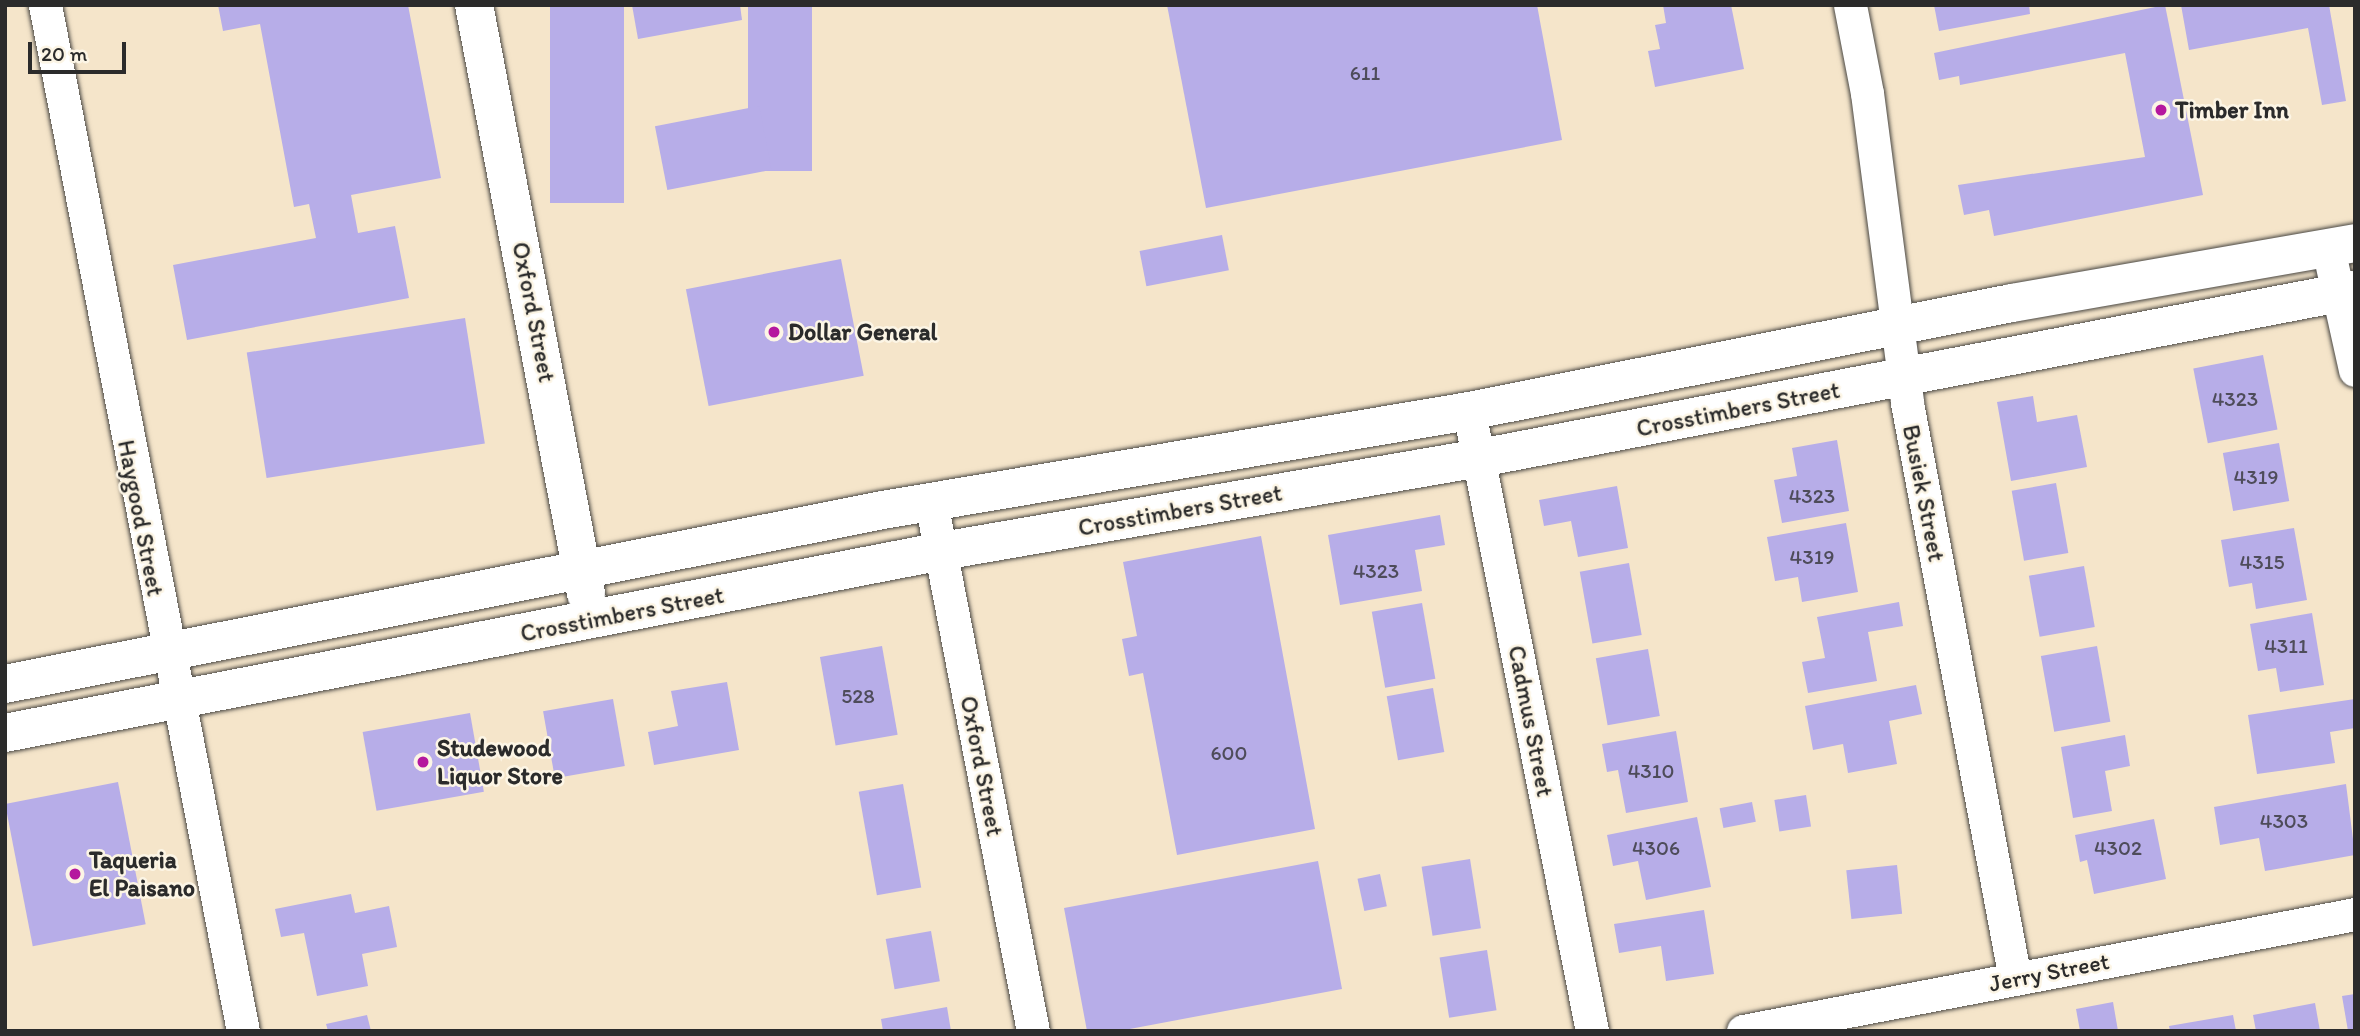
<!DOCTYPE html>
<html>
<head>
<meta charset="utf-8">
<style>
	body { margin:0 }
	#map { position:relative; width:2360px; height:1036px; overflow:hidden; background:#f5e5ca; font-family:Itim,sans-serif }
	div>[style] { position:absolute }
	.building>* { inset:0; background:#b7ade8; transform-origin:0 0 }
	.roads { filter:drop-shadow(0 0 2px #494743) drop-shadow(0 0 2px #494743) }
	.street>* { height:33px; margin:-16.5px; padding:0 16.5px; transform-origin:16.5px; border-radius:16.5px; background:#fff }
	.secondary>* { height:38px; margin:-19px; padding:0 19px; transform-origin:19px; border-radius:19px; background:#fff }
	.dots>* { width:19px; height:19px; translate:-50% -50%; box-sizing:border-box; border:4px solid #fcf5e5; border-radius:50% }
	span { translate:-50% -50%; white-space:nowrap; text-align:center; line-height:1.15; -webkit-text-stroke:5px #fcf5e5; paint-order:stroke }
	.number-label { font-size:21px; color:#4e4c5a }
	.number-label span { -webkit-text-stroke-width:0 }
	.poi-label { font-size:24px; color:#2b2b2b; font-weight:700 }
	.left { translate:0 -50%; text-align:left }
	.street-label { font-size:24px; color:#2b2b2b }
	.frame { position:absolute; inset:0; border:7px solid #2b2b2b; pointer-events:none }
	.scale { position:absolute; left:28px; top:42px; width:98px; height:32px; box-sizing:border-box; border:4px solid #2b2b2b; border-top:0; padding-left:9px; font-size:21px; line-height:24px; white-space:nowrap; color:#2b2b2b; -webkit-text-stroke:5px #fcf5e5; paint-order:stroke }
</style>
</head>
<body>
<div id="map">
	<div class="building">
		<div style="clip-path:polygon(218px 5px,408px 5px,441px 178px,351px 195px,358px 233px,395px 226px,409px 298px,187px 340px,173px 265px,316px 238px,309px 204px,294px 207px,260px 24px,223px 31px)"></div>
		<div style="left:550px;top:5px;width:74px;height:198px"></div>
		<div style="clip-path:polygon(632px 5px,740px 5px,742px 20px,638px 39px)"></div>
		<div style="left:748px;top:5px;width:64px;height:166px"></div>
		<div style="clip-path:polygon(1167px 5px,1537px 5px,1562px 140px,1206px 208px)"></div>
		<div style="clip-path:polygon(1663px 5px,1731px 5px,1744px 69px,1655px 87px,1648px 51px,1660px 49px,1655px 25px,1666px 23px)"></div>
		<div style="clip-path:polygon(1934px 5px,2029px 5px,2030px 14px,1939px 31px)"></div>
		<div style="clip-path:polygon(2165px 5px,2203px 195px,1994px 236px,1989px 210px,1964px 215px,1958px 185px,2145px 157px,2125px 53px,1960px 85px,1959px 76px,1939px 80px,1934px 53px)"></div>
		<div style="clip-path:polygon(2181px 5px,2329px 5px,2346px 101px,2322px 105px,2308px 28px,2189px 50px)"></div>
		<div style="left:759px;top:106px;width:65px;height:106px;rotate:79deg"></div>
		<div style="left:1222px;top:235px;width:36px;height:84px;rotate:79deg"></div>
		<div style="left:841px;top:259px;width:119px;height:158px;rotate:79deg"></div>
		<div style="left:465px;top:318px;width:127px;height:221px;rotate:81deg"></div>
		<div style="left:2263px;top:355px;width:76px;height:71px;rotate:79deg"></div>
		<div style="clip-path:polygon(2033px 396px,2037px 422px,2077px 415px,2087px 467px,2011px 481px,1997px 402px)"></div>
		<div style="clip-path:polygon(1837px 440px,1849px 511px,1782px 523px,1774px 480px,1797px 476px,1792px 448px)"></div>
		<div style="left:2279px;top:443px;width:59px;height:57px;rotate:80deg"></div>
		<div style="left:2056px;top:483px;width:71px;height:45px;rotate:80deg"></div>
		<div style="clip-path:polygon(1617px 486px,1628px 548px,1578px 557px,1571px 521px,1544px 526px,1539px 500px)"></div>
		<div style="clip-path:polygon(1440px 515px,1445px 545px,1415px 550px,1422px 591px,1340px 605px,1328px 535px)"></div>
		<div style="clip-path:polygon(1846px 523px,1858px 592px,1802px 602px,1798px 577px,1775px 581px,1767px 537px)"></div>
		<div style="clip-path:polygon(2294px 528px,2307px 600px,2256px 609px,2252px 583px,2229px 587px,2221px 540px)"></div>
		<div style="clip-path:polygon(1261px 536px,1315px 829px,1177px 855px,1143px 673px,1129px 676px,1122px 639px,1137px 636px,1123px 562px)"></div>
		<div style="left:1629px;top:563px;width:73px;height:50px;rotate:80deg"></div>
		<div style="left:2084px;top:566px;width:62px;height:56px;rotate:80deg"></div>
		<div style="clip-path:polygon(1899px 602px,1903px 626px,1868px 632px,1877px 681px,1808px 693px,1802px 662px,1825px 658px,1817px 617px)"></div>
		<div style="left:1422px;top:603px;width:77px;height:51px;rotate:80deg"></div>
		<div style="clip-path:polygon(2312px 613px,2324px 685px,2280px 692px,2276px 668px,2258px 671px,2250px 624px)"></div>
		<div style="left:882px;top:646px;width:90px;height:63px;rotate:80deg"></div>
		<div style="left:2097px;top:646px;width:77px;height:57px;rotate:80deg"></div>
		<div style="left:1648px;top:649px;width:68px;height:53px;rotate:80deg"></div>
		<div style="clip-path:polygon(727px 682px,739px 750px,654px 765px,648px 732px,678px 726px,671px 691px)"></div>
		<div style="clip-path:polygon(1916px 685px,1922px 714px,1889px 721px,1897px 764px,1848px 773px,1843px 744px,1813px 750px,1805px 706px)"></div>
		<div style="left:1433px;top:688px;width:65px;height:47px;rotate:80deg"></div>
		<div style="left:613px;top:699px;width:68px;height:71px;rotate:80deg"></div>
		<div style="clip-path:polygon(2355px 699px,2355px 728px,2330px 732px,2335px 763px,2257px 774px,2248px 715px)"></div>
		<div style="left:470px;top:713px;width:80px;height:109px;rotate:80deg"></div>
		<div style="clip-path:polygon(1676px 731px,1688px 802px,1626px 813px,1618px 770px,1607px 772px,1602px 744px)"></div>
		<div style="clip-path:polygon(2125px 735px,2130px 766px,2105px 771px,2112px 811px,2073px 818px,2061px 747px)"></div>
		<div style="left:118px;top:782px;width:145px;height:115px;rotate:79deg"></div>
		<div style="left:903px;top:784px;width:105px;height:45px;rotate:80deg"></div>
		<div style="clip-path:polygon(2346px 784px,2355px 855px,2265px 871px,2259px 838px,2220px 845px,2214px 807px)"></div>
		<div style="left:1806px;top:795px;width:32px;height:32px;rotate:81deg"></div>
		<div style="left:1752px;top:802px;width:20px;height:33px;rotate:79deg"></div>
		<div style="clip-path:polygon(1697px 817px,1711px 887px,1646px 900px,1638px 861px,1613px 866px,1607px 835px)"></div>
		<div style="clip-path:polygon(2154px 819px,2166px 879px,2094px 894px,2087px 860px,2080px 862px,2075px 835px)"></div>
		<div style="left:1470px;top:859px;width:70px;height:49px;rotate:81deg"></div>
		<div style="clip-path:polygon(1318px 861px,1342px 989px,1119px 1031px,1087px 1031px,1064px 908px)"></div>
		<div style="left:1897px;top:865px;width:49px;height:51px;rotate:84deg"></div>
		<div style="left:1380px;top:874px;width:33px;height:23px;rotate:78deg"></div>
		<div style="clip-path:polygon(351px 894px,355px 913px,389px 906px,397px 947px,362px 954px,368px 986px,317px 996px,304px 933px,281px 937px,275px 909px)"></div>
		<div style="clip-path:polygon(1704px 910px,1714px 974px,1666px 981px,1661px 946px,1619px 953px,1614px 924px)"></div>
		<div style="left:931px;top:931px;width:51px;height:46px;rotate:80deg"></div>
		<div style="left:1487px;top:950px;width:61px;height:48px;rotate:81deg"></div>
		<div style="clip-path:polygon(2355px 994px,2355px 1031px,2348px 1031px,2342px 996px)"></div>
		<div style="clip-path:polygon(2113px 1002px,2118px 1031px,2080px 1031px,2076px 1009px)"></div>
		<div style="clip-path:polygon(2315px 1003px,2320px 1031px,2256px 1031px,2253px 1015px)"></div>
		<div style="clip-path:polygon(947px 1007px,951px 1031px,883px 1031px,881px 1019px)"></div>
		<div style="clip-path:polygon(367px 1015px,371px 1031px,328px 1031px,326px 1024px)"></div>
		<div style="clip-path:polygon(2233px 1015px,2236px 1031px,2170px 1031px,2169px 1026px)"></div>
	</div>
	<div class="roads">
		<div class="street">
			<div style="left:45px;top:5px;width:1045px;rotate:79.08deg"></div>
			<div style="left:1850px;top:5px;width:90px;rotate:79.1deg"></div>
			<div style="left:1867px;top:93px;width:313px;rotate:82.6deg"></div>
			<div style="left:1907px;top:403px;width:586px;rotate:79.38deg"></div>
			<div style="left:2328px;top:248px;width:125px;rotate:77.5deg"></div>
			<div style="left:1469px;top:411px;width:632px;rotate:78.78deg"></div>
			<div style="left:931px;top:502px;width:539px;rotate:79.09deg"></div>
			<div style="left:1743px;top:1031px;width:623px;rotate:-10.82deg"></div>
		</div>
		<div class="secondary">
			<div style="left:474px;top:5px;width:600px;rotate:79.23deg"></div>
			<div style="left:5px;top:684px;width:895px;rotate:-11.21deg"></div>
			<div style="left:883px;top:510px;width:594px;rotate:-9.59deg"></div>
			<div style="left:1469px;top:411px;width:554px;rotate:-11.25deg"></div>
			<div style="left:2012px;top:303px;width:348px;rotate:-9.9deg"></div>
			<div style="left:5px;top:733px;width:955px;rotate:-10.99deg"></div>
			<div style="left:942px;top:551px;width:546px;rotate:-9.81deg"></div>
			<div style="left:1480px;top:458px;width:891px;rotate:-10.87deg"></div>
		</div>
	</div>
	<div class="dots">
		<div style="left:2161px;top:110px;background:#b5179e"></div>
		<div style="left:774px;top:332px;background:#b5179e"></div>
		<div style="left:423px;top:762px;background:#b5179e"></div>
		<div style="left:75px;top:874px;background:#b5179e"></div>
	</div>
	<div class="number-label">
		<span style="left:1365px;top:73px">611</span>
		<span style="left:2235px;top:399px">4323</span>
		<span style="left:2256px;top:477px">4319</span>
		<span style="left:1812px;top:496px">4323</span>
		<span style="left:1812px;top:557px">4319</span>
		<span style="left:2262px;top:562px">4315</span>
		<span style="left:1376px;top:571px">4323</span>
		<span style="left:2286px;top:646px">4311</span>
		<span style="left:858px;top:696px">528</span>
		<span style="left:1229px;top:753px">600</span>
		<span style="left:1651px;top:771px">4310</span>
		<span style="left:2284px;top:821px">4303</span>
		<span style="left:1656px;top:848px">4306</span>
		<span style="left:2118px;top:848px">4302</span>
	</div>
	<div class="poi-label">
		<span class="left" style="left:2175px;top:110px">Timber Inn</span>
		<span class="left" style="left:788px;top:332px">Dollar General</span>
		<span class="left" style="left:437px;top:762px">Studewood<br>Liquor Store</span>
		<span class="left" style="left:89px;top:874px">Taqueria<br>El Paisano</span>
	</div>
	<div class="street-label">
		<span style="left:534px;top:312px;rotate:79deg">Oxford Street</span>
		<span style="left:1738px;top:409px;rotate:-11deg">Crosstimbers Street</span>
		<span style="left:1924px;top:493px;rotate:79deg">Busiek Street</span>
		<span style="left:1180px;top:510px;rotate:-10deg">Crosstimbers Street</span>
		<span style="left:141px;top:518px;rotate:79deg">Haygood Street</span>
		<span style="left:622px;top:614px;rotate:-11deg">Crosstimbers Street</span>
		<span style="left:1531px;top:721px;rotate:79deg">Cadmus Street</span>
		<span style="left:982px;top:766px;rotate:79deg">Oxford Street</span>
		<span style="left:2049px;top:972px;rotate:-11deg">Jerry Street</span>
	</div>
	<div class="frame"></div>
	<div class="scale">20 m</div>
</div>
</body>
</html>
